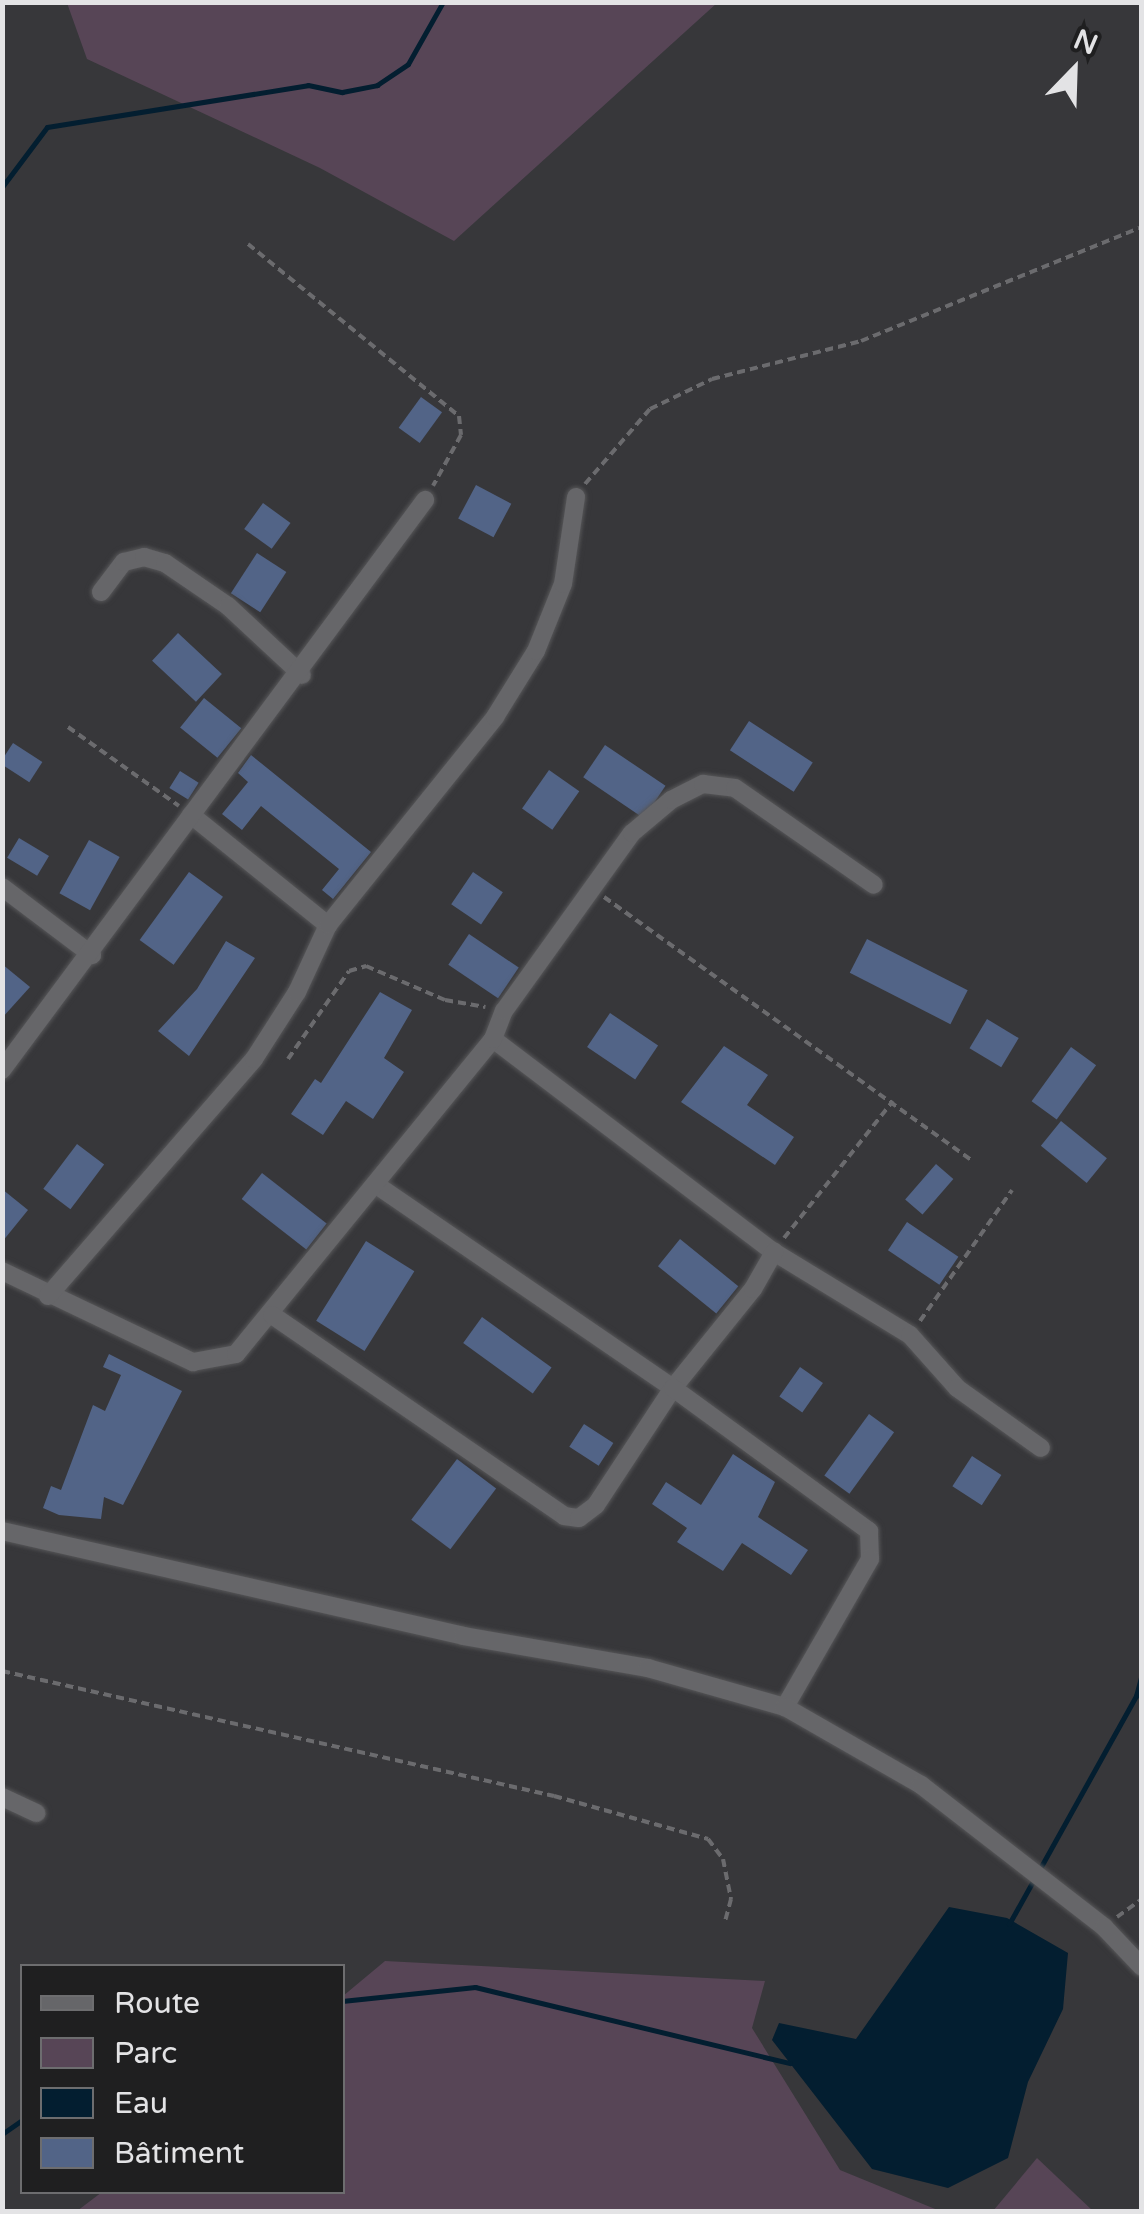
<!DOCTYPE html>
<html>
<head>
<meta charset="utf-8">
<style>
	body { margin:0 }
	#map { position:relative; width:1144px; height:2214px; overflow:hidden; background:#37373a; font-family:"Varela Round",sans-serif }
	div>[style] { position:absolute }
	.green>* { inset:0; background:#574556 }
	.water>* { inset:0; background:#031e30 }
	.stream>* { height:5px; margin:-2.5px; padding:0 2.5px; transform-origin:2.5px; border-radius:2.5px; background:#031e30 }
	.building>* { inset:0; background:#526487; transform-origin:0 0 }
	.path>* { height:4px; margin-top:-2px; transform-origin:0; background:repeating-linear-gradient(90deg,#6b6b6e 0 8px,transparent 0 13px) }
	.roads { filter:drop-shadow(0 0 2px #565658) drop-shadow(0 0 2px #565658) }
	.minor>* { height:18px; margin:-9px; padding:0 9px; transform-origin:9px; border-radius:9px; background:#666669 }
	span { translate:-50% -50%; white-space:nowrap; text-align:center; line-height:1.15; -webkit-text-stroke:9px #1f1f20; paint-order:stroke }
	.frame { position:absolute; inset:0; border:5px solid #e3e3e5; pointer-events:none }
	.legend { position:absolute; left:20px; top:1964px; width:325px; height:230px; box-sizing:border-box; background:#1f1f20; border:2px solid #6d6d6f; margin:0; padding:12px 18px; list-style:none; font-size:30px; color:#e3e3e5 }
	.legend li { display:flex; align-items:center; gap:20px; height:50px }
	.legend b { width:50px; border:2px solid #6d6d6f }
	.north { position:absolute; left:1024px; top:20px; width:100px; height:100px; -webkit-text-stroke:8px #1f1f20; paint-order:stroke; rotate:23deg; font-size:28px; font-weight:700; line-height:40px; text-align:center; color:#e3e3e5 }
	.north::after { content:''; display:block; margin:auto; width:35px; height:45px; background:#e3e3e5; clip-path:polygon(50% 0,100% 100%,50% 72%,0 100%) }
</style>
</head>
<body>
<div id="map">
	<div class="green">
		<div style="clip-path:polygon(67px 3px,67px 2px,717px 3px,454px 241px,320px 168px,87px 59px)"></div>
		<div style="clip-path:polygon(385px 1961px,765px 1981px,752px 2028px,840px 2170px,940px 2211px,77px 2211px,102px 2192px,342px 2192px,343px 1996px)"></div>
		<div style="clip-path:polygon(1037px 2158px,1093px 2211px,993px 2211px)"></div>
	</div>
	<div class="water">
		<div style="clip-path:polygon(949px 1907px,1007px 1918px,1068px 1953px,1063px 2009px,1028px 2082px,1008px 2158px,948px 2188px,872px 2169px,772px 2040px,779px 2023px,856px 2039px)"></div>
	</div>
	<div class="stream">
		<div style="left:2px;top:187px;width:75px;rotate:-53.1deg"></div>
		<div style="left:47px;top:127px;width:264px;rotate:-9.1deg"></div>
		<div style="left:308px;top:85px;width:35px;rotate:12deg"></div>
		<div style="left:342px;top:92px;width:36px;rotate:-11deg"></div>
		<div style="left:377px;top:85px;width:37px;rotate:-34deg"></div>
		<div style="left:408px;top:64px;width:71px;rotate:-60.6deg"></div>
		<div style="left:1009px;top:1924px;width:261px;rotate:-60.9deg"></div>
		<div style="left:1136px;top:1696px;width:24px;rotate:-75deg"></div>
		<div style="left:342px;top:2001px;width:134px;rotate:-6deg"></div>
		<div style="left:475px;top:1987px;width:324px;rotate:13.6deg"></div>
		<div style="left:2px;top:2134px;width:24px;rotate:-35deg"></div>
	</div>
	<div class="building">
		<div style="left:421px;top:397px;width:26px;height:38px;rotate:36deg"></div>
		<div style="left:476px;top:485px;width:40px;height:38px;rotate:28deg"></div>
		<div style="left:263px;top:503px;width:34px;height:32px;rotate:36deg"></div>
		<div style="left:257px;top:553px;width:35px;height:48px;rotate:33deg"></div>
		<div style="left:178px;top:633px;width:60px;height:38px;rotate:43deg"></div>
		<div style="left:204px;top:698px;width:48px;height:38px;rotate:39deg"></div>
		<div style="left:749px;top:721px;width:76px;height:35px;rotate:33deg"></div>
		<div style="left:13px;top:743px;width:35px;height:24px;rotate:33deg"></div>
		<div style="left:605px;top:745px;width:73px;height:39px;rotate:34deg"></div>
		<div style="clip-path:polygon(251px 755px,371px 852px,333px 899px,322px 890px,339px 869px,261px 806px,242px 830px,222px 814px,248px 782px,238px 773px)"></div>
		<div style="left:549px;top:770px;width:37px;height:47px;rotate:35deg"></div>
		<div style="left:180px;top:771px;width:22px;height:20px;rotate:32deg"></div>
		<div style="left:19px;top:838px;width:35px;height:23px;rotate:31deg"></div>
		<div style="left:89px;top:840px;width:35px;height:61px;rotate:29deg"></div>
		<div style="left:189px;top:872px;width:42px;height:84px;rotate:36deg"></div>
		<div style="left:473px;top:872px;width:36px;height:39px;rotate:34deg"></div>
		<div style="left:469px;top:934px;width:60px;height:37px;rotate:34deg"></div>
		<div style="left:867px;top:939px;width:113px;height:38px;rotate:27deg"></div>
		<div style="clip-path:polygon(226px 941px,255px 958px,189px 1056px,158px 1031px,197px 989px)"></div>
		<div style="clip-path:polygon(2px 964px,30px 987px,2px 1018px)"></div>
		<div style="clip-path:polygon(380px 992px,412px 1010px,384px 1058px,404px 1072px,373px 1119px,346px 1101px,323px 1135px,291px 1114px,315px 1079px,321px 1083px)"></div>
		<div style="left:610px;top:1013px;width:58px;height:41px;rotate:34deg"></div>
		<div style="left:987px;top:1019px;width:37px;height:34px;rotate:31deg"></div>
		<div style="clip-path:polygon(724px 1046px,768px 1075px,747px 1105px,794px 1137px,775px 1165px,681px 1102px)"></div>
		<div style="left:1071px;top:1047px;width:31px;height:67px;rotate:36deg"></div>
		<div style="left:1061px;top:1121px;width:59px;height:32px;rotate:39deg"></div>
		<div style="left:77px;top:1144px;width:34px;height:56px;rotate:37deg"></div>
		<div style="left:936px;top:1164px;width:23px;height:47px;rotate:41deg"></div>
		<div style="left:262px;top:1173px;width:82px;height:33px;rotate:38deg"></div>
		<div style="clip-path:polygon(2px 1189px,28px 1210px,2px 1242px)"></div>
		<div style="left:907px;top:1222px;width:62px;height:34px;rotate:34deg"></div>
		<div style="left:680px;top:1239px;width:75px;height:35px;rotate:39deg"></div>
		<div style="left:366px;top:1241px;width:57px;height:94px;rotate:32deg"></div>
		<div style="left:482px;top:1317px;width:86px;height:32px;rotate:36deg"></div>
		<div style="clip-path:polygon(109px 1354px,182px 1391px,123px 1505px,104px 1497px,101px 1519px,59px 1515px,43px 1508px,51px 1486px,61px 1490px,93px 1405px,105px 1411px,121px 1375px,103px 1367px)"></div>
		<div style="left:800px;top:1367px;width:28px;height:36px;rotate:35deg"></div>
		<div style="left:869px;top:1414px;width:31px;height:76px;rotate:36deg"></div>
		<div style="left:584px;top:1424px;width:35px;height:27px;rotate:33deg"></div>
		<div style="clip-path:polygon(733px 1454px,775px 1482px,758px 1517px,808px 1550px,791px 1575px,742px 1543px,723px 1571px,677px 1542px,687px 1528px,652px 1504px,666px 1482px,701px 1505px)"></div>
		<div style="left:972px;top:1456px;width:35px;height:36px;rotate:33deg"></div>
		<div style="left:457px;top:1459px;width:49px;height:76px;rotate:37deg"></div>
	</div>
	<div class="path">
		<div style="left:248px;top:244px;width:272px;rotate:39.2deg"></div>
		<div style="left:459px;top:416px;width:19px;rotate:84deg"></div>
		<div style="left:461px;top:435px;width:58px;rotate:118.8deg"></div>
		<div style="left:585px;top:484px;width:99px;rotate:-49.1deg"></div>
		<div style="left:650px;top:409px;width:69px;rotate:-25.8deg"></div>
		<div style="left:712px;top:379px;width:154px;rotate:-14.3deg"></div>
		<div style="left:861px;top:341px;width:303px;rotate:-22.1deg"></div>
		<div style="left:68px;top:727px;width:136px;rotate:35.4deg"></div>
		<div style="left:604px;top:897px;width:454px;rotate:35.6deg"></div>
		<div style="left:288px;top:1059px;width:107px;rotate:-55.3deg"></div>
		<div style="left:349px;top:971px;width:18px;rotate:-16deg"></div>
		<div style="left:366px;top:966px;width:86px;rotate:23.3deg"></div>
		<div style="left:445px;top:1000px;width:41px;rotate:9.9deg"></div>
		<div style="left:784px;top:1238px;width:175px;rotate:-51.5deg"></div>
		<div style="left:920px;top:1321px;width:160px;rotate:-54.9deg"></div>
		<div style="left:2px;top:1671px;width:566px;rotate:12.76deg"></div>
		<div style="left:554px;top:1796px;width:160px;rotate:15.6deg"></div>
		<div style="left:708px;top:1839px;width:25px;rotate:53deg"></div>
		<div style="left:723px;top:1859px;width:41px;rotate:78.7deg"></div>
		<div style="left:731px;top:1899px;width:23px;rotate:105deg"></div>
		<div style="left:1117px;top:1917px;width:31px;rotate:-36deg"></div>
	</div>
	<div class="roads">
		<div class="minor">
			<div style="left:101px;top:592px;width:38px;rotate:-53deg"></div>
			<div style="left:124px;top:562px;width:21px;rotate:-14deg"></div>
			<div style="left:144px;top:557px;width:22px;rotate:16deg"></div>
			<div style="left:165px;top:563px;width:76px;rotate:34.3deg"></div>
			<div style="left:228px;top:606px;width:101px;rotate:43deg"></div>
			<div style="left:191px;top:815px;width:176px;rotate:38.8deg"></div>
			<div style="left:2px;top:887px;width:113px;rotate:37.1deg"></div>
			<div style="left:493px;top:1039px;width:353px;rotate:37.2deg"></div>
			<div style="left:774px;top:1252px;width:159px;rotate:31.4deg"></div>
			<div style="left:910px;top:1335px;width:71px;rotate:48.4deg"></div>
			<div style="left:957px;top:1388px;width:103px;rotate:35.5deg"></div>
			<div style="left:2px;top:1070px;width:710px;rotate:-53.42deg"></div>
			<div style="left:375px;top:1184px;width:361px;rotate:34.4deg"></div>
			<div style="left:673px;top:1388px;width:127px;rotate:-51.1deg"></div>
			<div style="left:753px;top:1289px;width:43px;rotate:-60.4deg"></div>
			<div style="left:2px;top:1271px;width:212px;rotate:25.5deg"></div>
			<div style="left:193px;top:1362px;width:44px;rotate:-10.5deg"></div>
			<div style="left:236px;top:1354px;width:407px;rotate:-50.8deg"></div>
			<div style="left:493px;top:1039px;width:30px;rotate:-69deg"></div>
			<div style="left:504px;top:1011px;width:219px;rotate:-54.3deg"></div>
			<div style="left:632px;top:833px;width:51px;rotate:-40.2deg"></div>
			<div style="left:671px;top:800px;width:36px;rotate:-27deg"></div>
			<div style="left:703px;top:784px;width:32px;rotate:7deg"></div>
			<div style="left:735px;top:788px;width:169px;rotate:34.9deg"></div>
			<div style="left:48px;top:1296px;width:314px;rotate:-49deg"></div>
			<div style="left:254px;top:1059px;width:80px;rotate:-57.3deg"></div>
			<div style="left:297px;top:992px;width:74px;rotate:-65.2deg"></div>
			<div style="left:328px;top:925px;width:267px;rotate:-51.2deg"></div>
			<div style="left:495px;top:717px;width:78px;rotate:-58.2deg"></div>
			<div style="left:536px;top:651px;width:72px;rotate:-68.1deg"></div>
			<div style="left:563px;top:584px;width:88px;rotate:-81.5deg"></div>
			<div style="left:272px;top:1315px;width:354px;rotate:34.5deg"></div>
			<div style="left:564px;top:1516px;width:15px;rotate:8deg"></div>
			<div style="left:579px;top:1518px;width:21px;rotate:-37deg"></div>
			<div style="left:596px;top:1505px;width:140px;rotate:-56.7deg"></div>
			<div style="left:673px;top:1388px;width:243px;rotate:36.1deg"></div>
			<div style="left:869px;top:1531px;width:28px;rotate:88deg"></div>
			<div style="left:870px;top:1559px;width:171px;rotate:119.9deg"></div>
			<div style="left:2px;top:1531px;width:473px;rotate:12.8deg"></div>
			<div style="left:463px;top:1636px;width:188px;rotate:9.8deg"></div>
			<div style="left:648px;top:1668px;width:142px;rotate:15.9deg"></div>
			<div style="left:785px;top:1707px;width:157px;rotate:29.8deg"></div>
			<div style="left:921px;top:1785px;width:232px;rotate:37.8deg"></div>
			<div style="left:1104px;top:1927px;width:55px;rotate:46.5deg"></div>
			<div style="left:2px;top:1797px;width:38px;rotate:25deg"></div>
		</div>
	</div>
	<div class="frame"></div>
	<ul class="legend">
	<li><b style="height:12px;background:#666669"></b>Route</li>
	<li><b style="height:28px;background:#574556"></b>Parc</li>
	<li><b style="height:28px;background:#031e30"></b>Eau</li>
	<li><b style="height:28px;background:#526487"></b>Bâtiment</li>
	</ul>
	<div class="north">N</div>
</div>
</body>
</html>
